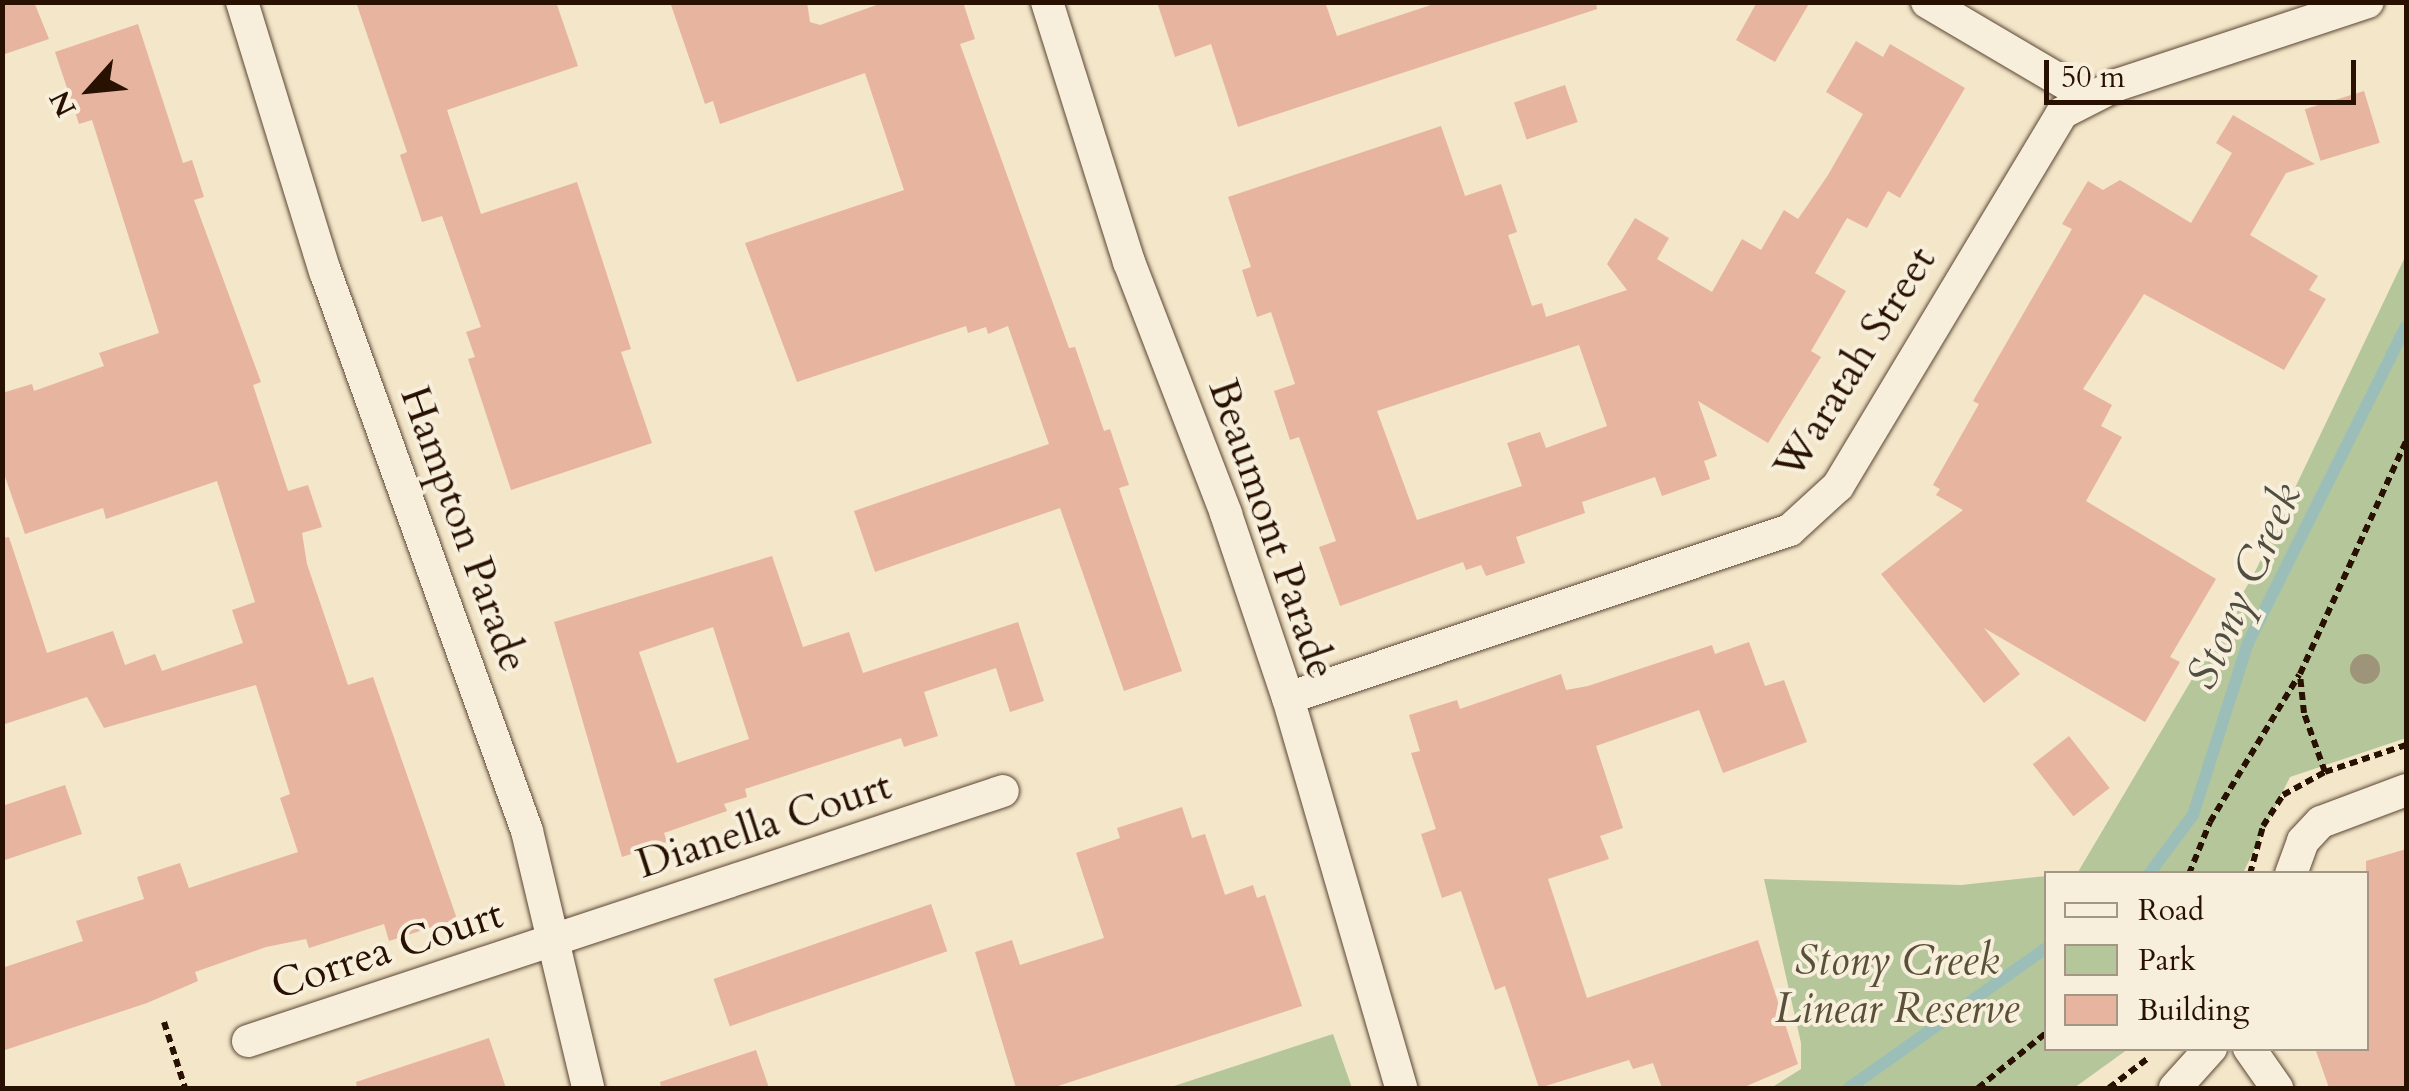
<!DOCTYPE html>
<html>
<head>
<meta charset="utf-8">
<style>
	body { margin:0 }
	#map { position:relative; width:2409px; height:1091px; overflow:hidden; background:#f3e6c9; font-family:Cardo,serif }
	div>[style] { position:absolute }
	.green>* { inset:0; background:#b5c69b }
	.stream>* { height:12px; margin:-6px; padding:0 6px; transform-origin:6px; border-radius:6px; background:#9bbfb8 }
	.building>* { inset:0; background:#e7b4a0; transform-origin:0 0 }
	.path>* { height:6px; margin-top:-3px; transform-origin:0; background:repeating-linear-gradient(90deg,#281101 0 8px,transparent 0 13px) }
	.roads { filter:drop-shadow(0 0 2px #5b4633) drop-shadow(0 0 2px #5b4633) }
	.minor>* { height:32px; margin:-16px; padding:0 16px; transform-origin:16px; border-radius:16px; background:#f7efdc }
	.trees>* { width:30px; height:30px; margin:-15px; border-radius:50%; background:#9e9479 }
	span { translate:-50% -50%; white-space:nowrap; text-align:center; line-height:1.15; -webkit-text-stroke:8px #f7efdc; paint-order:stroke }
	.street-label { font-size:42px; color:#281101 }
	.park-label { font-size:42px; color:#595037; font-style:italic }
	.water-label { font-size:45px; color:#504e41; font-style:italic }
	.frame { position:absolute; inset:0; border:5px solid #281101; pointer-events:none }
	.legend { position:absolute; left:2044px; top:871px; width:325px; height:180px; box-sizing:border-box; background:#f7efdc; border:2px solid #a49684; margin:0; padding:12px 18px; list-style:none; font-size:30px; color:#281101 }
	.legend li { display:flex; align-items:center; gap:20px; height:50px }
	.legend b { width:50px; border:2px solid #a49684 }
	.north { position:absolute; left:40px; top:40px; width:100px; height:100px; -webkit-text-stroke:8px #f7efdc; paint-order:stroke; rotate:243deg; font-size:28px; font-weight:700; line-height:40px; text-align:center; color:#281101 }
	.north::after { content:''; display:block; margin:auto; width:35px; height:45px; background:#281101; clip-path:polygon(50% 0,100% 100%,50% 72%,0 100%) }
	.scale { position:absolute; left:2044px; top:60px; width:312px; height:45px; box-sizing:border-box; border:5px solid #281101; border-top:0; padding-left:12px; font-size:30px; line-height:35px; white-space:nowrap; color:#281101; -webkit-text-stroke:8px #f7efdc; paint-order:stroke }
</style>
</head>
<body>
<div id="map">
	<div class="green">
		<div style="clip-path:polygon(2406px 255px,2406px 738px,2290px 777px,2243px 873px,2068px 873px,2078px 872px,2253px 576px)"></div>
		<div style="clip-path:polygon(2046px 876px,2046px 1048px,2128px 1049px,2074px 1088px,1771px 1088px,1801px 1069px,1801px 1043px,1764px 879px,1961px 885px)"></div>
		<div style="clip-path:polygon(1333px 1034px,1352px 1088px,1168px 1088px)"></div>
	</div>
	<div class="stream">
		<div style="left:2149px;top:874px;width:74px;rotate:-53.3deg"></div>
		<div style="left:2193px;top:815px;width:181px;rotate:-72.3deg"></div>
		<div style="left:2248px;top:643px;width:354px;rotate:-63.5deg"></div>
		<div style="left:1849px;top:1088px;width:242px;rotate:-35.4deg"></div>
	</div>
	<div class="building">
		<div style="clip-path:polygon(2px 2px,34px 2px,49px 39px,2px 55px)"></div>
		<div style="clip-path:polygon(356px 2px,556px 2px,578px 66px,447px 110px,481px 214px,577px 182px,631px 349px,621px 352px,652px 443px,511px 490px,468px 359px,475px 357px,466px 332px,481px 327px,442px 216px,422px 222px,400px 155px,407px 152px)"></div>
		<div style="clip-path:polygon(670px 2px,807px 2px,810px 22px,820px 25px,885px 2px,963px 2px,975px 39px,960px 44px,1069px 348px,1075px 347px,1104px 431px,1110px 429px,1129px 485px,1119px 488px,1182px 671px,1124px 691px,1060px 508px,875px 572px,854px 511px,1049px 444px,1008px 326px,988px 334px,986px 327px,968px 333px,966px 326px,797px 382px,745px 243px,904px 190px,865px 73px,720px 124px,713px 101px,705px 104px)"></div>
		<div style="clip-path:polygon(1157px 2px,1325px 2px,1337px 36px,1440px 2px,1596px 2px,1597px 9px,1238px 127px,1211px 44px,1175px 57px)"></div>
		<div style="clip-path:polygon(1757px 2px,1810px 2px,1775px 62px,1736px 40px)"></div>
		<div style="clip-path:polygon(138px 24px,183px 163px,192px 160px,204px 197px,194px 200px,261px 382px,253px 385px,288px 491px,308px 485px,322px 527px,302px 533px,307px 564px,348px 685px,373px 677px,457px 919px,389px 941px,384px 924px,309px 948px,306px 939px,266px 947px,195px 972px,198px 981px,147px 1003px,2px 1051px,2px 968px,83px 941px,76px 921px,144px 899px,137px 877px,180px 863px,189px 888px,298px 852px,280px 798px,290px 794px,256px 685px,104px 728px,87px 697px,2px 725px,2px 538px,9px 537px,47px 653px,113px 631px,125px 665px,155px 654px,162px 671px,243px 643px,232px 610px,255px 602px,217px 481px,106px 519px,103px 508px,25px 534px,2px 468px,2px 393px,32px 384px,34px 391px,104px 366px,99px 353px,159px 333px,92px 120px,79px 124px,55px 52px)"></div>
		<div style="clip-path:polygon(evenodd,1856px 41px,1883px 57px,1890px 44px,1965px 88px,1900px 198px,1888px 191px,1867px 228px,1847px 218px,1815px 273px,1846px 291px,1811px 351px,1821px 357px,1768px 443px,1698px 401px,1717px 456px,1704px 461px,1710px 479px,1662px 496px,1655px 477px,1582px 502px,1585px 513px,1516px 537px,1525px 563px,1486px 576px,1481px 565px,1466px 570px,1463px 562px,1340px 606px,1319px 547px,1336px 541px,1299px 437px,1290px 440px,1274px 391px,1295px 384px,1271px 312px,1257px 317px,1242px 270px,1251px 267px,1228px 197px,1441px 126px,1465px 196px,1501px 184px,1517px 232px,1508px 235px,1532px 306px,1542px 303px,1546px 317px,1627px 290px,1607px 264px,1635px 218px,1669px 238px,1657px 259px,1712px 292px,1742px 239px,1761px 250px,1784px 210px,1798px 219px,1828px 175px,1863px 114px,1826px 92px,1856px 41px,1579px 345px,1607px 426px,1546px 448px,1540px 432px,1507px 443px,1522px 486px,1417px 520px,1377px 411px,1579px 345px)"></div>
		<div style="left:1565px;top:85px;width:39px;height:54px;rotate:71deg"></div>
		<div style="left:2364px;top:91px;width:54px;height:62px;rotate:73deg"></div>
		<div style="clip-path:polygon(2233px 115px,2315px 164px,2286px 173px,2250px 235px,2318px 276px,2309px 290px,2326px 299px,2284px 370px,2144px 294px,2083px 389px,2112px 405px,2101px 426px,2122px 437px,2086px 501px,2216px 579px,2170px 657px,2180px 662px,2145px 722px,1984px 628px,2020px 674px,1984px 703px,1881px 574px,1963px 510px,1936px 495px,1940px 489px,1933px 485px,1979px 404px,1973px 401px,2072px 229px,2062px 224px,2088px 181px,2103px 190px,2120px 180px,2191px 223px,2232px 153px,2216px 143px)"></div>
		<div style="clip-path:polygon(evenodd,772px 556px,803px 647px,849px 632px,863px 673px,1018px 622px,1044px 701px,1010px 712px,996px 668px,924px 692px,938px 736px,904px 747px,901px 738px,745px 789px,747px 797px,724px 804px,727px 811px,664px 833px,667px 842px,622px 857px,554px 622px,772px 556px,713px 627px,749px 739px,677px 763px,639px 652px,713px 627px)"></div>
		<div style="clip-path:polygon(1749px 642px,1765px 686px,1784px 680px,1807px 742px,1723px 773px,1699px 710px,1596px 746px,1623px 828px,1600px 836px,1609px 859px,1548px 879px,1587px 998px,1758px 940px,1798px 1064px,1742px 1088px,1662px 1088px,1653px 1063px,1633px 1069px,1629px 1060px,1539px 1088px,1505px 986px,1495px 990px,1461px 891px,1442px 898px,1421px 834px,1436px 829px,1411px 753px,1420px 751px,1409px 715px,1457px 700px,1460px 709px,1561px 674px,1566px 690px,1588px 686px,1712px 645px,1715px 654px)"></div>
		<div style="left:2069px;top:736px;width:66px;height:46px;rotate:52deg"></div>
		<div style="clip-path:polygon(65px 785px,82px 834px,2px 861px,2px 806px)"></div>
		<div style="clip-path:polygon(1182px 807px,1192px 838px,1205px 834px,1225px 895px,1253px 885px,1257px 898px,1265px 895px,1302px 1006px,1052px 1088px,1016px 1088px,975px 952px,1012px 940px,1020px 965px,1104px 938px,1076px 853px,1120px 838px,1117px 828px)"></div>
		<div style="clip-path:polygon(2406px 849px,2406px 1088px,2329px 1088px,2315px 1048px,2366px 1048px,2366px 861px)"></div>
		<div style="left:931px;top:904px;width:50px;height:230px;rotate:71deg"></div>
		<div style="clip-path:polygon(489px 1038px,506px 1088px,357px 1088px,356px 1082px)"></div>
		<div style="clip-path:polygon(756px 1050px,769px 1088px,661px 1088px,660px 1082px)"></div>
	</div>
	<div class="path">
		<div style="left:2325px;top:772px;width:85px;rotate:-18.4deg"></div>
		<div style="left:2189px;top:874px;width:56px;rotate:-68deg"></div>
		<div style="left:2210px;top:822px;width:172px;rotate:-58.8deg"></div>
		<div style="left:2250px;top:874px;width:50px;rotate:-74.8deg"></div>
		<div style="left:2263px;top:826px;width:37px;rotate:-57deg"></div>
		<div style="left:2283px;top:795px;width:48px;rotate:-28.7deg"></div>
		<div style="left:2325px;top:772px;width:63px;rotate:-109.6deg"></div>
		<div style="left:2304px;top:713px;width:39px;rotate:-96deg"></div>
		<div style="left:2300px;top:674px;width:256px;rotate:-65.5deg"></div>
		<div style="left:164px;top:1022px;width:69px;rotate:72.3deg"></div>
		<div style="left:1978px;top:1088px;width:87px;rotate:-39deg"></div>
		<div style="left:2109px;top:1088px;width:48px;rotate:-37.3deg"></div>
	</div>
	<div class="roads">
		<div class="minor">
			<div style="left:242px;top:2px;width:282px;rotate:72.9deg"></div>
			<div style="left:325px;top:271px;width:595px;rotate:70.16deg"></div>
			<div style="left:527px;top:831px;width:264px;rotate:76.6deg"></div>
			<div style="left:1047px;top:2px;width:273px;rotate:72.5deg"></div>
			<div style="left:1129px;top:262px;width:270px;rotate:68.9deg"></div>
			<div style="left:1226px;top:514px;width:194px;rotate:71.4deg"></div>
			<div style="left:1288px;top:698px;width:406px;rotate:73.8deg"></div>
			<div style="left:1927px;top:2px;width:187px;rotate:30.5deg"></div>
			<div style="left:1288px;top:698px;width:529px;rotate:-18.5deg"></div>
			<div style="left:1790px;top:530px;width:65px;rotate:-42.5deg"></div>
			<div style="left:1838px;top:486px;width:435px;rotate:-59deg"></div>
			<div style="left:2062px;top:113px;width:62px;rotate:-27deg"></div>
			<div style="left:2117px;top:85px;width:264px;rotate:-18.3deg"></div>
			<div style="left:2291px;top:874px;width:35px;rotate:-70deg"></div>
			<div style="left:2303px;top:841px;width:26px;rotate:-47deg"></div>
			<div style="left:2321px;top:822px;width:91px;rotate:-20.6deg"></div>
			<div style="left:248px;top:1041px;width:795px;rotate:-18.32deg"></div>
			<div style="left:2249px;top:1048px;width:49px;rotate:55deg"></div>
			<div style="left:2175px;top:1088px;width:54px;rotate:-48deg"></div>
		</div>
	</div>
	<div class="trees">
		<div style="left:2365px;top:669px"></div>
	</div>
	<div class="street-label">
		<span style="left:1855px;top:363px;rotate:-58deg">Waratah Street</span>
		<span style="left:464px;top:529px;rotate:70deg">Hampton Parade</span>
		<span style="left:1272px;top:529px;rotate:71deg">Beaumont Parade</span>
		<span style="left:764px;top:825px;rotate:-18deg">Dianella Court</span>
		<span style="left:387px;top:950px;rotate:-18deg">Correa Court</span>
	</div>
	<div class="park-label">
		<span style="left:1897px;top:985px">Stony Creek<br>Linear Reserve</span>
	</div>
	<div class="water-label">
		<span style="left:2244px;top:586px;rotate:-66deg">Stony Creek</span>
	</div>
	<div class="frame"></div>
	<ul class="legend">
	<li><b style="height:12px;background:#f7efdc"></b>Road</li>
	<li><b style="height:28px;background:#b5c69b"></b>Park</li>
	<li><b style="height:28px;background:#e7b4a0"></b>Building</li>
	</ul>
	<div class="north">N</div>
	<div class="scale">50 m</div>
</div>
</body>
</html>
